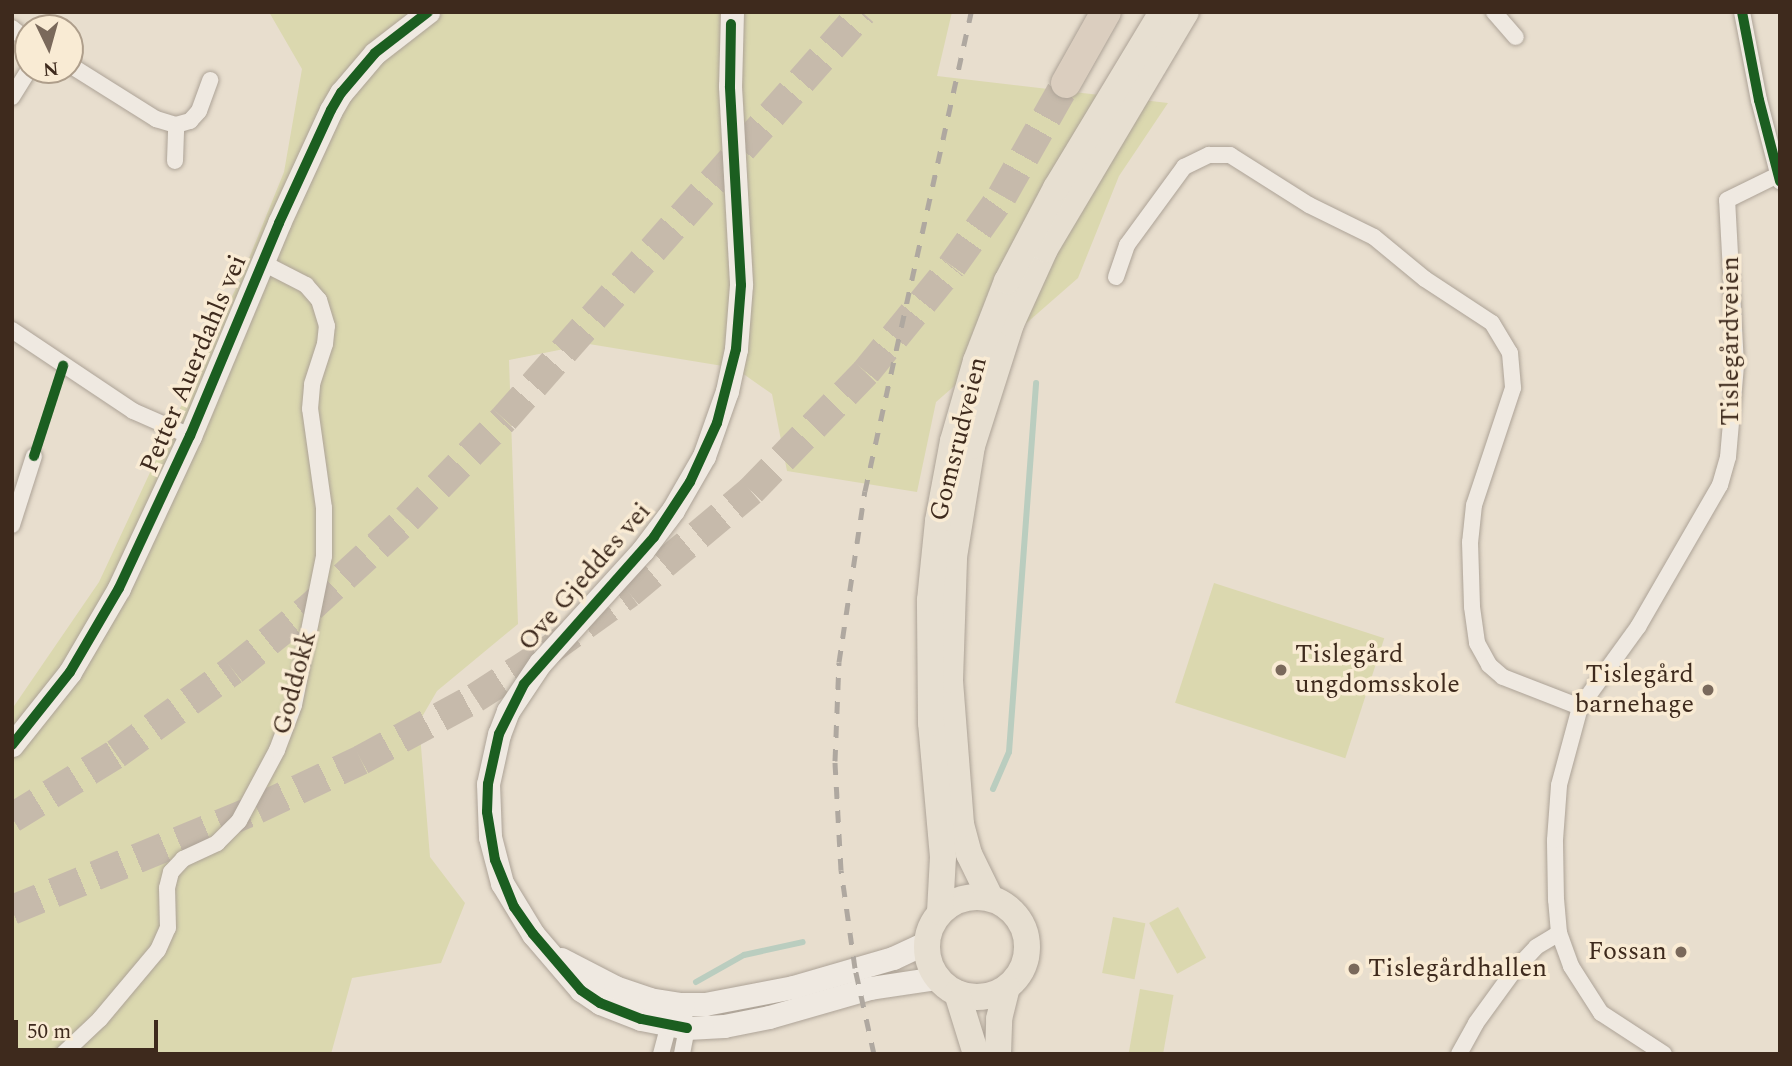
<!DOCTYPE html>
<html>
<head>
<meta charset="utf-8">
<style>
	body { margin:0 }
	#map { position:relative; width:1792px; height:1066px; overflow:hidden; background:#e8dece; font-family:Spectral,serif }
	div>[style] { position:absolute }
	.green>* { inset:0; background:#dbd8af; transform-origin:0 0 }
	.stream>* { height:6px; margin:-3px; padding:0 3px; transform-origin:3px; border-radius:3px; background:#bacdbf }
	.highway-tunnel>* { height:30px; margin-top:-15px; transform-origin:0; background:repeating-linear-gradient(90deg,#c6baab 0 30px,transparent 0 45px) }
	.roads { filter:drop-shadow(0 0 2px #ada397) drop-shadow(0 0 2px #ada397) }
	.street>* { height:16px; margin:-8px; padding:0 8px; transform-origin:8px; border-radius:8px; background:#efe9e1 }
	.secondary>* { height:23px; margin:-11.5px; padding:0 11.5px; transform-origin:11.5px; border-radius:11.5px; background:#efe9e1 }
	.primary>* { height:26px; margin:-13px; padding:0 13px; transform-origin:13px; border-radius:13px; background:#e7dfd1 }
	.primary>.ring { margin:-13px; padding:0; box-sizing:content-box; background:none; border:26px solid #e7dfd1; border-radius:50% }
	.highway>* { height:30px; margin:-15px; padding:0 15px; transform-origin:15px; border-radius:15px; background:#dbcebf }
	.rail>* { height:5px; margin-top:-2.5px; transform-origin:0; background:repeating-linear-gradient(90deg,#afa8a0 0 12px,transparent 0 24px) }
	.cycleway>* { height:10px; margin:-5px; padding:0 5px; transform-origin:5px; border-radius:5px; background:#1b5e20 }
	.dots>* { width:19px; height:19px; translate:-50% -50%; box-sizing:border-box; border:4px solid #f9ebd4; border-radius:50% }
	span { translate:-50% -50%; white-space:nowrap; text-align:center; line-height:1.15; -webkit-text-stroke:7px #f9ebd4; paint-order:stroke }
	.street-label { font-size:26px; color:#3e2a1d }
	.poi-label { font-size:26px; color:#3e2a1d }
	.left { translate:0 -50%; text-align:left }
	.right { translate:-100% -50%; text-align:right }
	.frame { position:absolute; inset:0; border:14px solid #3e2a1d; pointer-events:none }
	.north { position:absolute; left:14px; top:14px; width:70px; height:70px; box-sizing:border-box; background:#f9ebd4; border:2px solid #ae9e8b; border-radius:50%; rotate:175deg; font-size:19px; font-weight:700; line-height:28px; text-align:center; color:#3e2a1d }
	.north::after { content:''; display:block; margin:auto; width:24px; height:32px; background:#7a695b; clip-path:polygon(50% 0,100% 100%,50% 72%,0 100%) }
	.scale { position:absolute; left:14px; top:1020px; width:144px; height:32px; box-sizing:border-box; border:4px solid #3e2a1d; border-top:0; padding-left:9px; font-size:21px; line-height:24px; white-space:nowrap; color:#3e2a1d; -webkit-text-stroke:5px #f9ebd4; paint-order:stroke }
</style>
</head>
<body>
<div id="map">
	<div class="green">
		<div style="clip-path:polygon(269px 12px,952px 12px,937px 76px,1168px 103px,1119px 176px,1078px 278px,936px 402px,917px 492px,787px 471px,772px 394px,735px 368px,589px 344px,509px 360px,518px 624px,437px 691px,419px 722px,430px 857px,465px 903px,441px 963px,352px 978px,331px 1054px,12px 1054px,12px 709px,99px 582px,243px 273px,284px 172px,302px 69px)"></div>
		<div style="left:1214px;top:583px;width:179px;height:126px;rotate:18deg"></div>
		<div style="left:1178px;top:907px;width:58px;height:33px;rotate:61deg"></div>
		<div style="left:1113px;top:917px;width:33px;height:57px;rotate:11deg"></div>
		<div style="left:1140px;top:989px;width:34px;height:64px;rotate:10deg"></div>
	</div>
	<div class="stream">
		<div style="left:993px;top:789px;width:40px;rotate:-66.6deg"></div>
		<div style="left:1009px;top:752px;width:370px;rotate:-85.8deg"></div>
		<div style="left:696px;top:982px;width:55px;rotate:-29.4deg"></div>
		<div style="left:744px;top:955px;width:60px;rotate:-12.4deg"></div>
	</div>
	<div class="highway-tunnel">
		<div style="left:12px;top:818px;width:122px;rotate:-31.6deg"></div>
		<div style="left:116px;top:754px;width:144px;rotate:-35.7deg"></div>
		<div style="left:233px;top:670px;width:100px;rotate:-38.9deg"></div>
		<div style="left:311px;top:607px;width:130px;rotate:-42.5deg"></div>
		<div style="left:407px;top:519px;width:139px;rotate:-45.9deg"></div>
		<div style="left:504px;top:419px;width:542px;rotate:-48.66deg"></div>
		<div style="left:12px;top:910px;width:265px;rotate:-22.4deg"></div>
		<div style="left:257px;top:809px;width:115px;rotate:-25.2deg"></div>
		<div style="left:361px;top:760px;width:130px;rotate:-28.5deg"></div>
		<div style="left:475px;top:698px;width:87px;rotate:-32.8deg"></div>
		<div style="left:548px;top:651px;width:100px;rotate:-35.6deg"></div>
		<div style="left:629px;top:593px;width:159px;rotate:-39.9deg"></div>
		<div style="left:751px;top:491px;width:165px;rotate:-46deg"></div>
		<div style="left:866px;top:372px;width:136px;rotate:-50.9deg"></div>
		<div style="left:952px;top:266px;width:86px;rotate:-54.5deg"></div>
		<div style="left:1002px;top:196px;width:130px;rotate:-60.5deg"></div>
	</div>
	<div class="roads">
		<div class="street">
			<div style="left:1494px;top:12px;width:33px;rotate:49deg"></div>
			<div style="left:1742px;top:12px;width:90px;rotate:79.1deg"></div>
			<div style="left:1759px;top:100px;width:84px;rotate:75.5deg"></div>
			<div style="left:12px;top:28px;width:21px;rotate:39deg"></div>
			<div style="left:70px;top:65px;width:102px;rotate:32.1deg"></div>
			<div style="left:156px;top:119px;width:21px;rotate:17deg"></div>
			<div style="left:176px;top:125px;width:15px;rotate:-16deg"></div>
			<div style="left:190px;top:121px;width:13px;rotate:-48deg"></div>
			<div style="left:199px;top:111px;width:33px;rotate:-70deg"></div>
			<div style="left:12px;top:97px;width:32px;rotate:-58deg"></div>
			<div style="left:175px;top:161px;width:36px;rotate:-88deg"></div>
			<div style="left:1116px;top:277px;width:34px;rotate:-71deg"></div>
			<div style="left:1127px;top:245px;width:97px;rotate:-53.8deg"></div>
			<div style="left:1184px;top:167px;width:28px;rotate:-26deg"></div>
			<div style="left:1209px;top:155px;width:21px"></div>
			<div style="left:1230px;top:155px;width:93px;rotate:32.3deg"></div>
			<div style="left:1309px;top:205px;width:72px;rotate:26.2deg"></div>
			<div style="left:1374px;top:237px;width:66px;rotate:39.5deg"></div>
			<div style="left:1425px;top:279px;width:80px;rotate:33.3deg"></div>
			<div style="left:1492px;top:323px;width:35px;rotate:59deg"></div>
			<div style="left:1510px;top:353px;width:35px;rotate:85deg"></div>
			<div style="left:1513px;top:388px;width:123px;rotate:108.4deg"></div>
			<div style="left:1474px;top:505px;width:37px;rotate:96deg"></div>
			<div style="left:1470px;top:542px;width:65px;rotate:88.2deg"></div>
			<div style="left:1472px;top:607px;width:36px;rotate:82deg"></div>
			<div style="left:1477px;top:643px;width:25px;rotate:61deg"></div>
			<div style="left:1489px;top:665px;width:18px;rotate:41deg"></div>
			<div style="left:1503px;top:677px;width:83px;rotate:21.3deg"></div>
			<div style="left:12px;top:330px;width:146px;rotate:33.8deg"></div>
			<div style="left:133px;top:411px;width:62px;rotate:23.7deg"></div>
			<div style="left:12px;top:525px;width:72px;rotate:-72.3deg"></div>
			<div style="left:681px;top:1004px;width:25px;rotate:76deg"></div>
			<div style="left:687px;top:1028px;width:26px;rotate:101deg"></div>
			<div style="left:63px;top:1054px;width:51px;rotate:-43.4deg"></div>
			<div style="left:100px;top:1019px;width:90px;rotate:-50deg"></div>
			<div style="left:158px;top:950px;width:24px;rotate:-66deg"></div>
			<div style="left:168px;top:928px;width:40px;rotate:-91.4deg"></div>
			<div style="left:167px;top:888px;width:16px;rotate:-76deg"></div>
			<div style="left:171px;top:872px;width:18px;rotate:-47deg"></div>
			<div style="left:183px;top:859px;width:38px;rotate:-25deg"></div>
			<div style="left:217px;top:843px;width:31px;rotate:-45deg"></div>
			<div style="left:239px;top:821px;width:81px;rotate:-61.8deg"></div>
			<div style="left:277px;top:750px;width:48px;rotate:-69.3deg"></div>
			<div style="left:294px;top:705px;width:152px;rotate:-78.6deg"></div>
			<div style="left:324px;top:556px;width:48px;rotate:-90deg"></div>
			<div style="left:324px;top:508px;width:100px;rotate:-98deg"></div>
			<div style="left:310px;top:409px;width:25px;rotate:-85deg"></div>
			<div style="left:312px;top:384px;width:42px;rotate:-72deg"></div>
			<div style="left:325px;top:344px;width:18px;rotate:-84deg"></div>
			<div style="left:327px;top:326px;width:27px;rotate:-107deg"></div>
			<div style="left:319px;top:300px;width:20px;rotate:-131deg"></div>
			<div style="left:306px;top:285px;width:48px;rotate:-152.9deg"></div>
			<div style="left:661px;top:1054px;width:38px;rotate:-75deg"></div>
			<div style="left:1459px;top:1054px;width:35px;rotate:-61deg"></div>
			<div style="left:1476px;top:1023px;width:63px;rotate:-54deg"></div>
			<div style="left:1513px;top:972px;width:34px;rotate:-47deg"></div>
			<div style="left:1536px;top:947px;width:27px;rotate:-31deg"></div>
			<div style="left:1664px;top:1054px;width:75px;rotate:-146.9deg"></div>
			<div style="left:1601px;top:1013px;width:56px;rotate:-122.6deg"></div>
			<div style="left:1571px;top:966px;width:35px;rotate:-110deg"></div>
			<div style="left:1559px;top:933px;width:33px;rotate:-95deg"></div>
			<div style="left:1556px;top:900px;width:60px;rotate:-91deg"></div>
			<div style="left:1555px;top:840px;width:55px;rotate:-85.8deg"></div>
			<div style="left:1559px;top:785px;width:81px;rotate:-74.9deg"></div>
			<div style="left:1580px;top:707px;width:99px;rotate:-54.1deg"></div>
			<div style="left:1638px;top:627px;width:164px;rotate:-60deg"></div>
			<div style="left:1720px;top:485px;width:29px;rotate:-74deg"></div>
			<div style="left:1728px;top:457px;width:92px;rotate:-85deg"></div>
			<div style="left:1736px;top:365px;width:165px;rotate:-93.1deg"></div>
			<div style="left:1727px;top:200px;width:57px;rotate:-26.1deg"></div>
		</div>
		<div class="secondary">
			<div style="left:732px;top:12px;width:74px;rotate:91.5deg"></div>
			<div style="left:730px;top:86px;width:199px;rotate:86.8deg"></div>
			<div style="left:741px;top:285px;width:64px;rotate:94.5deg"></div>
			<div style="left:736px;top:349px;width:43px;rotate:102.1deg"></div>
			<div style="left:727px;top:391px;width:69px;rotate:109.5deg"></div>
			<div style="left:704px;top:456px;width:62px;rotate:119.9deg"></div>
			<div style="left:673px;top:510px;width:50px;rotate:126.9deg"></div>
			<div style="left:643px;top:550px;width:153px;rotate:132.3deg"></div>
			<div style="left:540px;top:663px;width:58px;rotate:123.7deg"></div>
			<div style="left:508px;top:711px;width:25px;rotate:111deg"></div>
			<div style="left:499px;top:734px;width:51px;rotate:102.4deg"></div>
			<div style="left:488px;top:784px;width:53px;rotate:87.8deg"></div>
			<div style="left:490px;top:837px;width:48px;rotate:75.4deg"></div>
			<div style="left:502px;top:883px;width:60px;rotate:58.7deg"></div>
			<div style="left:533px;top:934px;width:74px;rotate:49.4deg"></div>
			<div style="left:581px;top:990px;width:23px;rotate:34deg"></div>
			<div style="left:600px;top:1003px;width:44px;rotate:21.3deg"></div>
			<div style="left:641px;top:1019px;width:47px;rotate:11.1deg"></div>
			<div style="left:687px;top:1028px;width:37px;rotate:-3deg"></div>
			<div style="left:724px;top:1026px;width:46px;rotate:-11.3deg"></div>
			<div style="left:769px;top:1017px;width:105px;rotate:-16deg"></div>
			<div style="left:870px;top:988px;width:68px;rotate:-8.5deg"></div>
			<div style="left:12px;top:745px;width:93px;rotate:-51.5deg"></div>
			<div style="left:70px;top:672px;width:97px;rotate:-59.7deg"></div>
			<div style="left:119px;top:588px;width:168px;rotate:-65deg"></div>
			<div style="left:190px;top:436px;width:231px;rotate:-67.3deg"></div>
			<div style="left:279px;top:223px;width:124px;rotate:-65.3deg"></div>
			<div style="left:331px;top:110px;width:20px;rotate:-60deg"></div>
			<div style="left:341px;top:93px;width:52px;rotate:-49.6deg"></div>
			<div style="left:375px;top:53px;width:67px;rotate:-37.7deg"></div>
			<div style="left:561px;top:959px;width:61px;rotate:27.4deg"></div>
			<div style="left:615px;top:987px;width:36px;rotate:19deg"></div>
			<div style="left:649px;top:999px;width:32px;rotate:9deg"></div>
			<div style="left:681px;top:1004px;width:24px"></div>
			<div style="left:705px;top:1004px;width:90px;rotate:-10.9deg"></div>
			<div style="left:793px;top:987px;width:104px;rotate:-16.2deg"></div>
			<div style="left:893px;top:958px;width:38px;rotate:-25deg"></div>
		</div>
		<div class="primary">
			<div class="ring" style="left:927px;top:897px;width:74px;height:74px"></div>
			<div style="left:990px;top:897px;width:48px;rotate:-116deg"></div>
			<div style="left:969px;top:854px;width:31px;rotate:-105deg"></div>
			<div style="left:961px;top:824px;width:144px;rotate:-94.4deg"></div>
			<div style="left:950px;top:680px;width:123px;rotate:-88.1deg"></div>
			<div style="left:954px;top:557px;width:112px;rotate:-80.8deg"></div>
			<div style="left:972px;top:446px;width:128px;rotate:-72.3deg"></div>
			<div style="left:1011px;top:324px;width:82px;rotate:-65.6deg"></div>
			<div style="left:1045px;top:249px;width:276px;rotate:-59.3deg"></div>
			<div style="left:940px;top:912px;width:55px;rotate:-86.9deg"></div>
			<div style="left:943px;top:857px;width:135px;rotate:-95.1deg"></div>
			<div style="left:931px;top:723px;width:123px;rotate:-90.5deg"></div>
			<div style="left:930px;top:600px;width:79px;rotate:-84.2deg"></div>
			<div style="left:938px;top:521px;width:81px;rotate:-79.4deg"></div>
			<div style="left:953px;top:441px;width:83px;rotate:-74deg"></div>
			<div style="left:976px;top:361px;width:86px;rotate:-68.8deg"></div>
			<div style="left:1007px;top:281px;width:105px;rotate:-62.2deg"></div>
			<div style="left:1056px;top:188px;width:205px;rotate:-58.9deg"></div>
			<div style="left:957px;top:993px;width:64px;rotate:72.7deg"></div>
			<div style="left:998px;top:1054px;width:35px;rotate:-88deg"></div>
			<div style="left:999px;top:1019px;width:32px;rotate:-76deg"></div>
		</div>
		<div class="highway">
			<div style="left:1066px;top:83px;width:81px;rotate:-60.6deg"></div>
		</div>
	</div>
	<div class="rail">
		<div style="left:874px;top:1054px;width:88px;rotate:-102.5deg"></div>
		<div style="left:855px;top:968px;width:99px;rotate:-98.1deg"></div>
		<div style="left:841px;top:870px;width:109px;rotate:-93.2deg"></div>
		<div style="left:835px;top:761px;width:99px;rotate:-87.7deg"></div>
		<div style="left:839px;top:662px;width:173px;rotate:-81.4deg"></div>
		<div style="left:865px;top:491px;width:491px;rotate:-77.5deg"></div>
	</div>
	<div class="cycleway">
		<div style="left:1742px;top:12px;width:90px;rotate:79.1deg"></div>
		<div style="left:1759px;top:100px;width:84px;rotate:75.5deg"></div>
		<div style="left:34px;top:456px;width:95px;rotate:-72.1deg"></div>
		<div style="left:12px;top:745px;width:93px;rotate:-51.5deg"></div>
		<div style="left:70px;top:672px;width:97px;rotate:-59.7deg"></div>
		<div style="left:119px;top:588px;width:168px;rotate:-65deg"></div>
		<div style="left:190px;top:436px;width:231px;rotate:-67.3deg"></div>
		<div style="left:279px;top:223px;width:124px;rotate:-65.3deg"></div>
		<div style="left:331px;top:110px;width:20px;rotate:-60deg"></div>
		<div style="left:341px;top:93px;width:52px;rotate:-49.6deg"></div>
		<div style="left:375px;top:53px;width:67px;rotate:-37.7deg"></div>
		<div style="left:687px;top:1028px;width:47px;rotate:-168.9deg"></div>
		<div style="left:641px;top:1019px;width:44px;rotate:-158.7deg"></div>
		<div style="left:600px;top:1003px;width:23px;rotate:-146deg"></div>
		<div style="left:581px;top:990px;width:74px;rotate:-130.6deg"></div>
		<div style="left:533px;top:934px;width:33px;rotate:-125deg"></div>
		<div style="left:514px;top:907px;width:51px;rotate:-112deg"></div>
		<div style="left:495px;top:860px;width:49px;rotate:-99.5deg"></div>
		<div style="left:487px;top:812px;width:28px;rotate:-88deg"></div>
		<div style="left:488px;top:784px;width:51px;rotate:-77.6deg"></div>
		<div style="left:499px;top:734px;width:56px;rotate:-63.4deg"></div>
		<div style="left:524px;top:684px;width:196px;rotate:-48.5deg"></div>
		<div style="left:654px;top:537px;width:66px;rotate:-56.8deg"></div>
		<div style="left:690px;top:482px;width:65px;rotate:-65.4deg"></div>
		<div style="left:717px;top:423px;width:76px;rotate:-75.6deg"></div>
		<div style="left:736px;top:349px;width:64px;rotate:-85.5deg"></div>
		<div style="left:741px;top:285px;width:199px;rotate:-93.2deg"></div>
		<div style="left:730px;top:86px;width:62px;rotate:-89.1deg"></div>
	</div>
	<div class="dots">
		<div style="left:1281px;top:670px;background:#7a695b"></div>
		<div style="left:1708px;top:690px;background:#7a695b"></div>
		<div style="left:1681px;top:952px;background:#7a695b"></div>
		<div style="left:1354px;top:969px;background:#7a695b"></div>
	</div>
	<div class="street-label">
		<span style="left:1731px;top:341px;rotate:-90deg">Tislegårdveien</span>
		<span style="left:194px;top:364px;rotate:-67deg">Petter Auerdahls vei</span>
		<span style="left:959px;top:439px;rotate:-76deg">Gomsrudveien</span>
		<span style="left:585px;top:577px;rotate:-49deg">Ove Gjeddes vei</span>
		<span style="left:295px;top:683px;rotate:-75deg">Goddokk</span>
	</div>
	<div class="poi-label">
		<span class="left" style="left:1295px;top:670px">Tislegård<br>ungdomsskole</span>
		<span class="right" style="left:1694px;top:690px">Tislegård<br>barnehage</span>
		<span class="right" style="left:1667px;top:952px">Fossan</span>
		<span class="left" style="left:1368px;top:969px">Tislegårdhallen</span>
	</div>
	<div class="frame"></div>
	<div class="north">N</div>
	<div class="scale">50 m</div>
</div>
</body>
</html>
